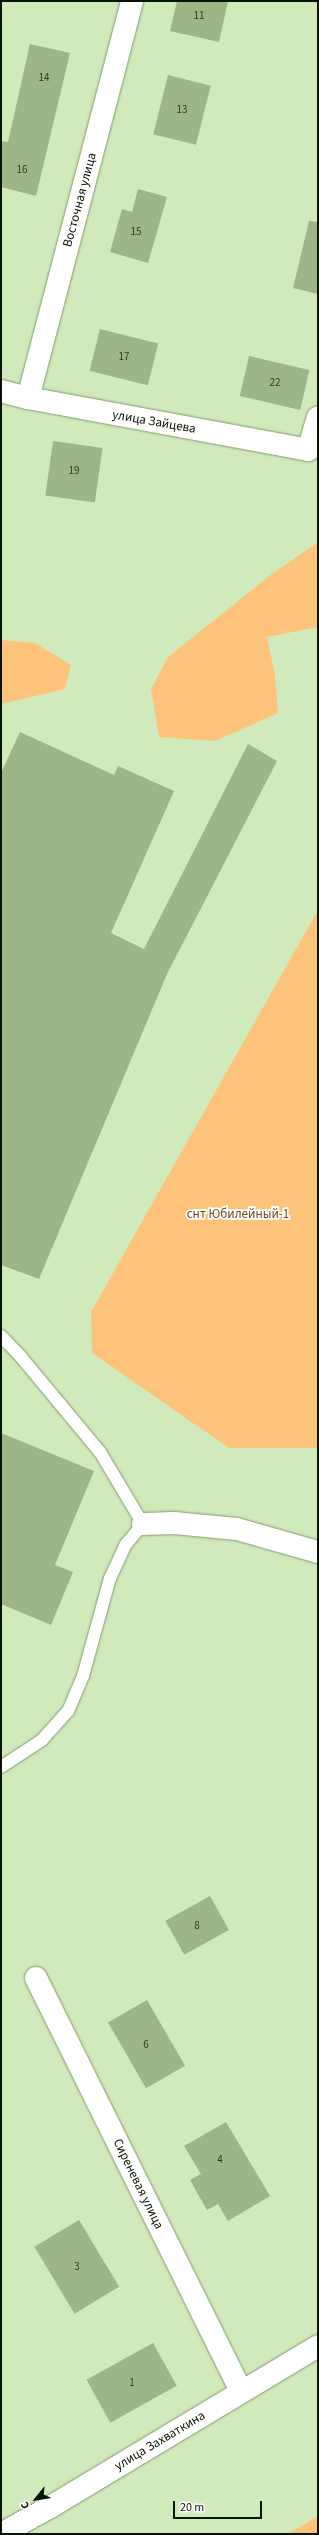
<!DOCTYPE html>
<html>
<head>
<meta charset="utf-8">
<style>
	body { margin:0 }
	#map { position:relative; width:319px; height:2535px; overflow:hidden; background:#d1eabb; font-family:"Source Sans 3",sans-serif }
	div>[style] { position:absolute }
	.green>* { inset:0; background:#fec37b }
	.building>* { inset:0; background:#9db587; transform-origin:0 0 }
	.roads { filter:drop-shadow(0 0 1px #849b6f) drop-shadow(0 0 1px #849b6f) }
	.lane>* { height:12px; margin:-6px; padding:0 6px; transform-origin:6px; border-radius:6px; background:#fff }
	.street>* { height:22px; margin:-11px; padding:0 11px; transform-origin:11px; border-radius:11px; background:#fff }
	span { translate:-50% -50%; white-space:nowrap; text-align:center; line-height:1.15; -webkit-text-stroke:3.5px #fff; paint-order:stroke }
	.number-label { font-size:11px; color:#2f3b24 }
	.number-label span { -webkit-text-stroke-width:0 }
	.street-label { font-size:13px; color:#0a1203 }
	.park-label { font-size:13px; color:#6c4a1e }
	.frame { position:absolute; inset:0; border:2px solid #0a1203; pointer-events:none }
	.north { position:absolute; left:16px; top:2479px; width:40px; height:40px; -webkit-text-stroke:3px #fff; paint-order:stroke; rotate:240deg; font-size:11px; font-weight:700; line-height:16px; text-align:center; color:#0a1203 }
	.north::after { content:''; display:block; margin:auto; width:14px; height:18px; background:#0a1203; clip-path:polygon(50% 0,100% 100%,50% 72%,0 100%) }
	.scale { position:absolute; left:173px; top:2501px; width:89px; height:18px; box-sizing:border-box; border:2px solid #0a1203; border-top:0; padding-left:5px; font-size:12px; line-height:14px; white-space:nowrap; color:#0a1203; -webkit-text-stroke:3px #fff; paint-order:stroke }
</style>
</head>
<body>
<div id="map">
	<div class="green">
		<div style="clip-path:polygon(318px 542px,318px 627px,267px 637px,275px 675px,278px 713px,215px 741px,159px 737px,151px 689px,168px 657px,272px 574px)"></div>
		<div style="clip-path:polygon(1px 640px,35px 643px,71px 665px,65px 689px,1px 704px)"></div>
		<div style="clip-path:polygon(318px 910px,318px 1448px,229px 1448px,92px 1353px,91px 1312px)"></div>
		<div style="clip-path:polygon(318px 2516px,318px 2534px,288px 2534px)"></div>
	</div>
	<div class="building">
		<div style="clip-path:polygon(177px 1px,228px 1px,219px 42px,170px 31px)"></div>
		<div style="clip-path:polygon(30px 44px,70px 53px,36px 196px,1px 187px,1px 141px,8px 142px)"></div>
		<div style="left:168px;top:75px;width:44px;height:61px;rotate:14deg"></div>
		<div style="clip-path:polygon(138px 189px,167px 197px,148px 263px,110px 252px,122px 209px,132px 212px)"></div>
		<div style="clip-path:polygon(309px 221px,318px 222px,318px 294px,293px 288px)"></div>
		<div style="left:100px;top:329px;width:60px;height:43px;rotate:14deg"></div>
		<div style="left:249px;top:356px;width:62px;height:41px;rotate:13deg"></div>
		<div style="left:53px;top:441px;width:50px;height:55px;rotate:8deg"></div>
		<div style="clip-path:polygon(20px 732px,114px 775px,118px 766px,174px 791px,111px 933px,144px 949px,248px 744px,277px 761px,167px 974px,39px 1279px,1px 1265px,1px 773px)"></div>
		<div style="clip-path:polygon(1px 1433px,94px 1471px,55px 1565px,73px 1572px,51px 1625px,1px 1604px)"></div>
		<div style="left:210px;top:1896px;width:39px;height:51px;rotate:61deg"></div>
		<div style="left:147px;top:2000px;width:76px;height:45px;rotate:60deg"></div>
		<div style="clip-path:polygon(226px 2122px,270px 2196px,228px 2221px,218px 2204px,207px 2210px,190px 2180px,201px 2174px,184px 2146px)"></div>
		<div style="left:79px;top:2220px;width:78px;height:52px;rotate:59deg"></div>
		<div style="left:153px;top:2343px;width:49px;height:76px;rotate:61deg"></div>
	</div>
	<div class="roads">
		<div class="lane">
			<div style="left:1px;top:1336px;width:29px;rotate:46deg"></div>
			<div style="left:21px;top:1357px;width:124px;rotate:50.3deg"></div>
			<div style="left:100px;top:1452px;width:84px;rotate:59.2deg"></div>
			<div style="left:143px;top:1524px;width:26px;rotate:130deg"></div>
			<div style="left:126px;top:1544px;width:38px;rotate:115deg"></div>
			<div style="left:110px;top:1578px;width:102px;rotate:105.4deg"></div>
			<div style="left:83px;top:1676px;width:38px;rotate:113deg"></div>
			<div style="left:68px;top:1711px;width:39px;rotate:132deg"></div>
			<div style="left:42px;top:1740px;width:49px;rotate:146.6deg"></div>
		</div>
		<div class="street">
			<div style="left:1px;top:391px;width:28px;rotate:15deg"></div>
			<div style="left:28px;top:398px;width:285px;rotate:10.5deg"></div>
			<div style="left:308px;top:450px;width:34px;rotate:-73deg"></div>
			<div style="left:28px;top:398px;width:410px;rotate:-75.3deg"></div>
			<div style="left:143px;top:1524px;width:31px;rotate:-2deg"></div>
			<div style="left:174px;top:1523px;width:63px;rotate:5.4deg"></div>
			<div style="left:237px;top:1529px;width:84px;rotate:15.9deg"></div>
			<div style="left:36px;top:1978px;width:461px;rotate:63.6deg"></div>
			<div style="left:1px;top:2534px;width:58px;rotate:-28.8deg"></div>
			<div style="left:52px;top:2506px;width:310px;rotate:-31deg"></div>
		</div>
	</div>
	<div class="number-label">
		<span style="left:199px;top:16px">11</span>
		<span style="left:44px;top:78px">14</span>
		<span style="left:182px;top:110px">13</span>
		<span style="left:22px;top:170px">16</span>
		<span style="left:136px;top:232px">15</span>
		<span style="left:124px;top:357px">17</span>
		<span style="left:275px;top:383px">22</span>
		<span style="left:74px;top:471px">19</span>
		<span style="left:197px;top:1926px">8</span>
		<span style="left:146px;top:2045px">6</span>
		<span style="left:220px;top:2160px">4</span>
		<span style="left:77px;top:2267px">3</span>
		<span style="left:132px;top:2383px">1</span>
	</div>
	<div class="street-label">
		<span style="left:80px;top:200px;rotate:-75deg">Восточная улица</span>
		<span style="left:154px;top:422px;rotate:10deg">улица Зайцева</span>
		<span style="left:138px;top:2184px;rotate:64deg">Сиреневая улица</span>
		<span style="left:160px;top:2441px;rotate:-31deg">улица Захваткина</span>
	</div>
	<div class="park-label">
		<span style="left:238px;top:1214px">снт Юбилейный-1</span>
	</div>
	<div class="frame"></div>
	<div class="north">С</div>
	<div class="scale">20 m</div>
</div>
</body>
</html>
